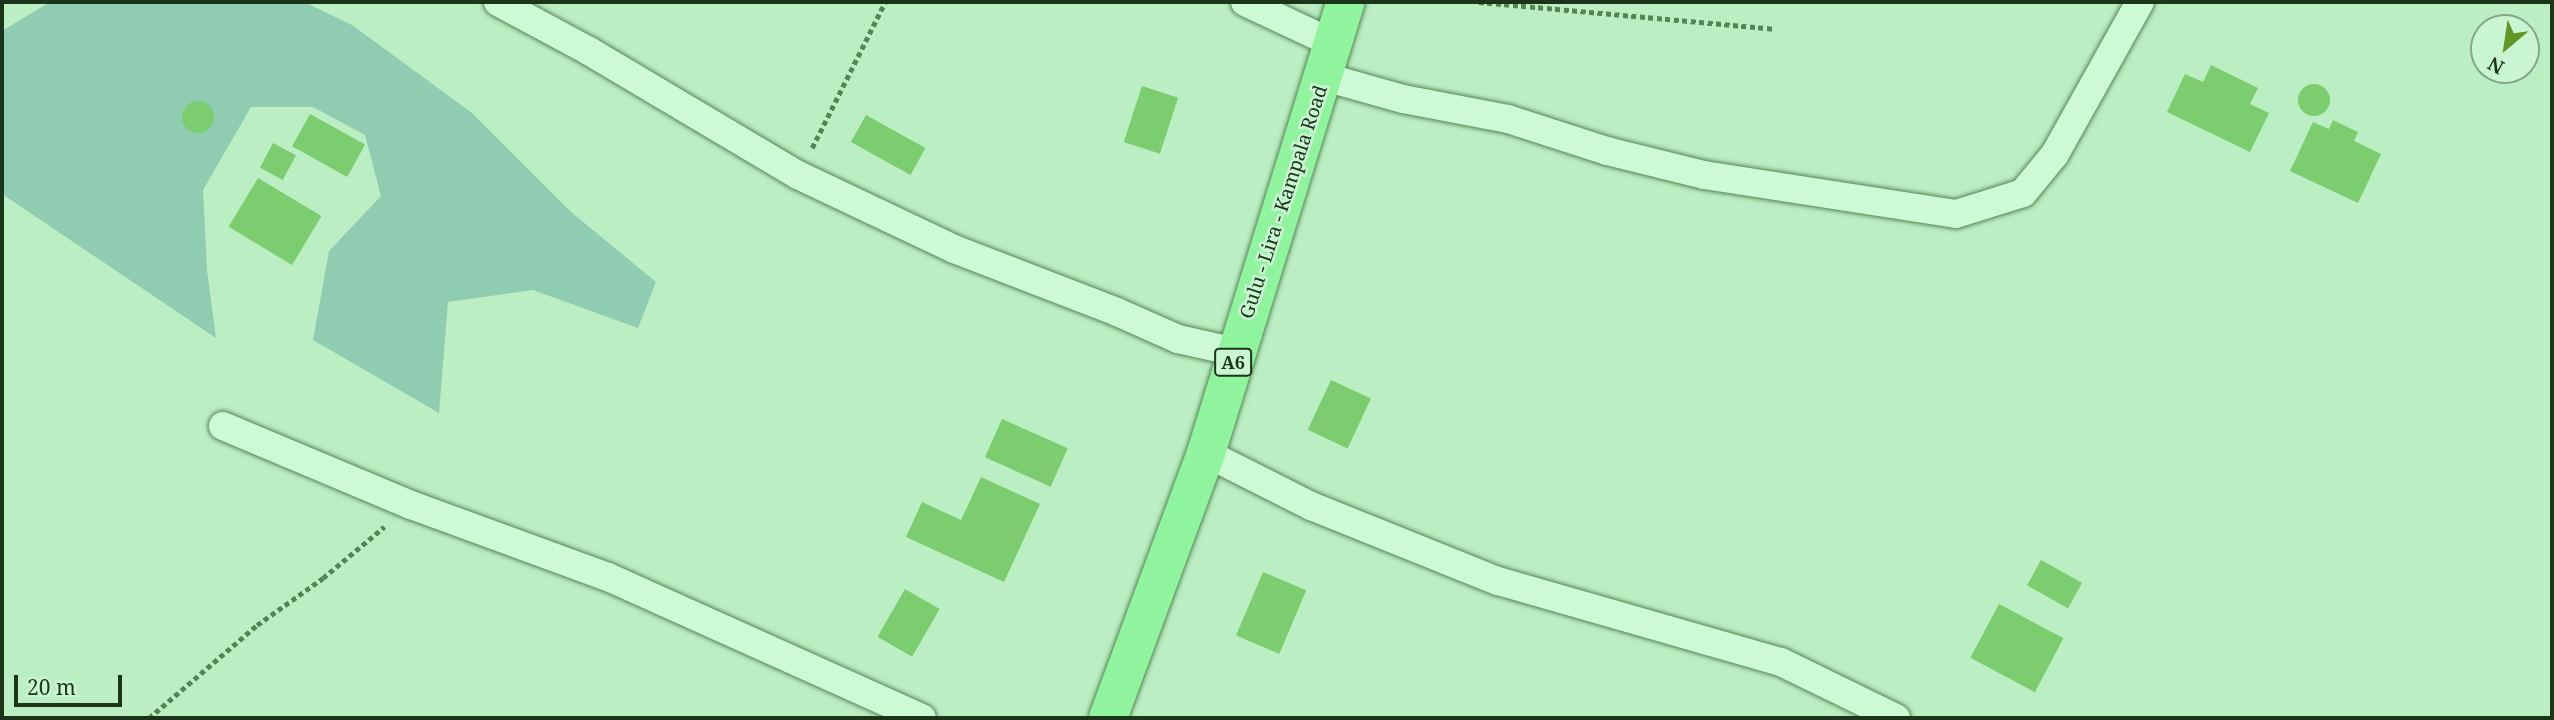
<!DOCTYPE html>
<html>
<head>
<meta charset="utf-8">
<style>
	body { margin:0 }
	#map { position:relative; width:2554px; height:720px; overflow:hidden; background:#bbeec3; font-family:"Noto Serif",serif }
	div>[style] { position:absolute }
	.green>* { inset:0; background:#8fccb2 }
	.building>* { inset:0; background:#7bcd70; transform-origin:0 0 }
	.round { border-radius:50% }
	.path>* { height:4.5px; margin-top:-2.25px; transform-origin:0; background:repeating-linear-gradient(90deg,#558555 0 5px,transparent 0 8.5px) }
	.roads { filter:drop-shadow(0 0 2px #558555) drop-shadow(0 0 2px #558555) }
	.minor>* { height:28px; margin:-14px; padding:0 14px; transform-origin:14px; border-radius:14px; background:#cef9d5 }
	.primary>* { height:38px; margin:-19px; padding:0 19px; transform-origin:19px; border-radius:19px; background:#90f49f }
	span { translate:-50% -50%; white-space:nowrap; text-align:center; line-height:1.15; -webkit-text-stroke:5px #caf5d2; paint-order:stroke }
	.shield-label span { padding:2px 5px; background:#caf5d2; border:2px solid; border-radius:5px; -webkit-text-stroke-width:0 }
	.shield-label { font-size:18px; color:#1b341a; font-weight:700 }
	.street-label { font-size:19px; color:#1b341a }
	.frame { position:absolute; inset:0; border:4px solid #1b341a; pointer-events:none }
	.north { position:absolute; left:2470px; top:14px; width:70px; height:70px; box-sizing:border-box; background:#caf5d2; border:2px solid #84a888; border-radius:50%; rotate:209deg; font-size:19px; font-weight:700; line-height:28px; text-align:center; color:#1b341a }
	.north::after { content:''; display:block; margin:auto; width:24px; height:32px; background:#619524; clip-path:polygon(50% 0,100% 100%,50% 72%,0 100%) }
	.scale { position:absolute; left:14px; top:675px; width:108px; height:32px; box-sizing:border-box; border:4px solid #1b341a; border-top:0; padding-left:9px; font-size:21px; line-height:24px; white-space:nowrap; color:#1b341a; -webkit-text-stroke:5px #caf5d2; paint-order:stroke }
</style>
</head>
<body>
<div id="map">
	<div class="green">
		<div style="clip-path:polygon(50px 2px,304px 2px,352px 25px,472px 113px,571px 212px,656px 282px,638px 328px,533px 290px,448px 302px,439px 413px,313px 340px,329px 251px,381px 196px,365px 135px,313px 107px,251px 107px,203px 190px,207px 270px,216px 338px,2px 194px,2px 31px)"></div>
	</div>
	<div class="building">
		<div style="clip-path:polygon(2211px 65px,2258px 88px,2250px 104px,2269px 113px,2250px 152px,2167px 112px,2185px 74px,2203px 82px)"></div>
		<div class="round" style="left:2298px;top:84px;width:32px;height:32px"></div>
		<div style="left:1142px;top:86px;width:38px;height:59px;rotate:18deg"></div>
		<div class="round" style="left:182px;top:101px;width:32px;height:32px"></div>
		<div style="left:310px;top:114px;width:63px;height:37px;rotate:29deg"></div>
		<div style="left:866px;top:115px;width:68px;height:31px;rotate:29deg"></div>
		<div style="clip-path:polygon(2333px 120px,2358px 132px,2354px 141px,2381px 154px,2358px 203px,2290px 171px,2313px 122px,2329px 129px)"></div>
		<div style="left:273px;top:143px;width:26px;height:28px;rotate:28deg"></div>
		<div style="left:258px;top:178px;width:74px;height:57px;rotate:31deg"></div>
		<div style="left:1331px;top:380px;width:44px;height:55px;rotate:25deg"></div>
		<div style="left:1002px;top:419px;width:72px;height:42px;rotate:24deg"></div>
		<div style="clip-path:polygon(981px 477px,1040px 504px,1004px 582px,906px 537px,922px 502px,961px 520px)"></div>
		<div style="left:2041px;top:560px;width:47px;height:29px;rotate:29deg"></div>
		<div style="left:1263px;top:572px;width:47px;height:69px;rotate:23deg"></div>
		<div style="left:905px;top:589px;width:40px;height:55px;rotate:30deg"></div>
		<div style="left:1999px;top:604px;width:73px;height:61px;rotate:28deg"></div>
	</div>
	<div class="path">
		<div style="left:1479px;top:2px;width:296px;rotate:5.2deg"></div>
		<div style="left:812px;top:148px;width:163px;rotate:-63.4deg"></div>
		<div style="left:149px;top:718px;width:143px;rotate:-40.7deg"></div>
		<div style="left:257px;top:625px;width:81px;rotate:-35.5deg"></div>
		<div style="left:323px;top:578px;width:80px;rotate:-39.9deg"></div>
	</div>
	<div class="roads">
		<div class="minor">
			<div style="left:498px;top:2px;width:103px;rotate:28.3deg"></div>
			<div style="left:589px;top:51px;width:243px;rotate:30.7deg"></div>
			<div style="left:798px;top:175px;width:173px;rotate:25.4deg"></div>
			<div style="left:954px;top:249px;width:175px;rotate:21.1deg"></div>
			<div style="left:1117px;top:312px;width:67px;rotate:23.9deg"></div>
			<div style="left:1178px;top:339px;width:59px;rotate:12.6deg"></div>
			<div style="left:1245px;top:2px;width:96px;rotate:25.2deg"></div>
			<div style="left:1325px;top:77px;width:81px;rotate:15.8deg"></div>
			<div style="left:1403px;top:99px;width:107px;rotate:10.8deg"></div>
			<div style="left:1508px;top:119px;width:104px;rotate:17.9deg"></div>
			<div style="left:1607px;top:151px;width:100px;rotate:13.9deg"></div>
			<div style="left:1704px;top:175px;width:255px;rotate:8.8deg"></div>
			<div style="left:1956px;top:214px;width:70px;rotate:-17.4deg"></div>
			<div style="left:2023px;top:193px;width:50px;rotate:-50.6deg"></div>
			<div style="left:2055px;top:154px;width:174px;rotate:-60.8deg"></div>
			<div style="left:223px;top:426px;width:204px;rotate:22.8deg"></div>
			<div style="left:411px;top:505px;width:210px;rotate:20.1deg"></div>
			<div style="left:608px;top:577px;width:344px;rotate:24.2deg"></div>
			<div style="left:1206px;top:453px;width:118px;rotate:26.8deg"></div>
			<div style="left:1311px;top:506px;width:201px;rotate:21.9deg"></div>
			<div style="left:1498px;top:581px;width:294px;rotate:16deg"></div>
			<div style="left:1781px;top:662px;width:128px;rotate:26deg"></div>
		</div>
		<div class="primary">
			<div style="left:1108px;top:718px;width:283px;rotate:-69.7deg"></div>
			<div style="left:1206px;top:453px;width:472px;rotate:-72.8deg"></div>
		</div>
	</div>
	<div class="shield-label">
		<span style="left:1233px;top:362px">A6</span>
	</div>
	<div class="street-label">
		<span style="left:1284px;top:202px;rotate:-72deg">Gulu - Lira - Kampala Road</span>
	</div>
	<div class="frame"></div>
	<div class="north">N</div>
	<div class="scale">20 m</div>
</div>
</body>
</html>
